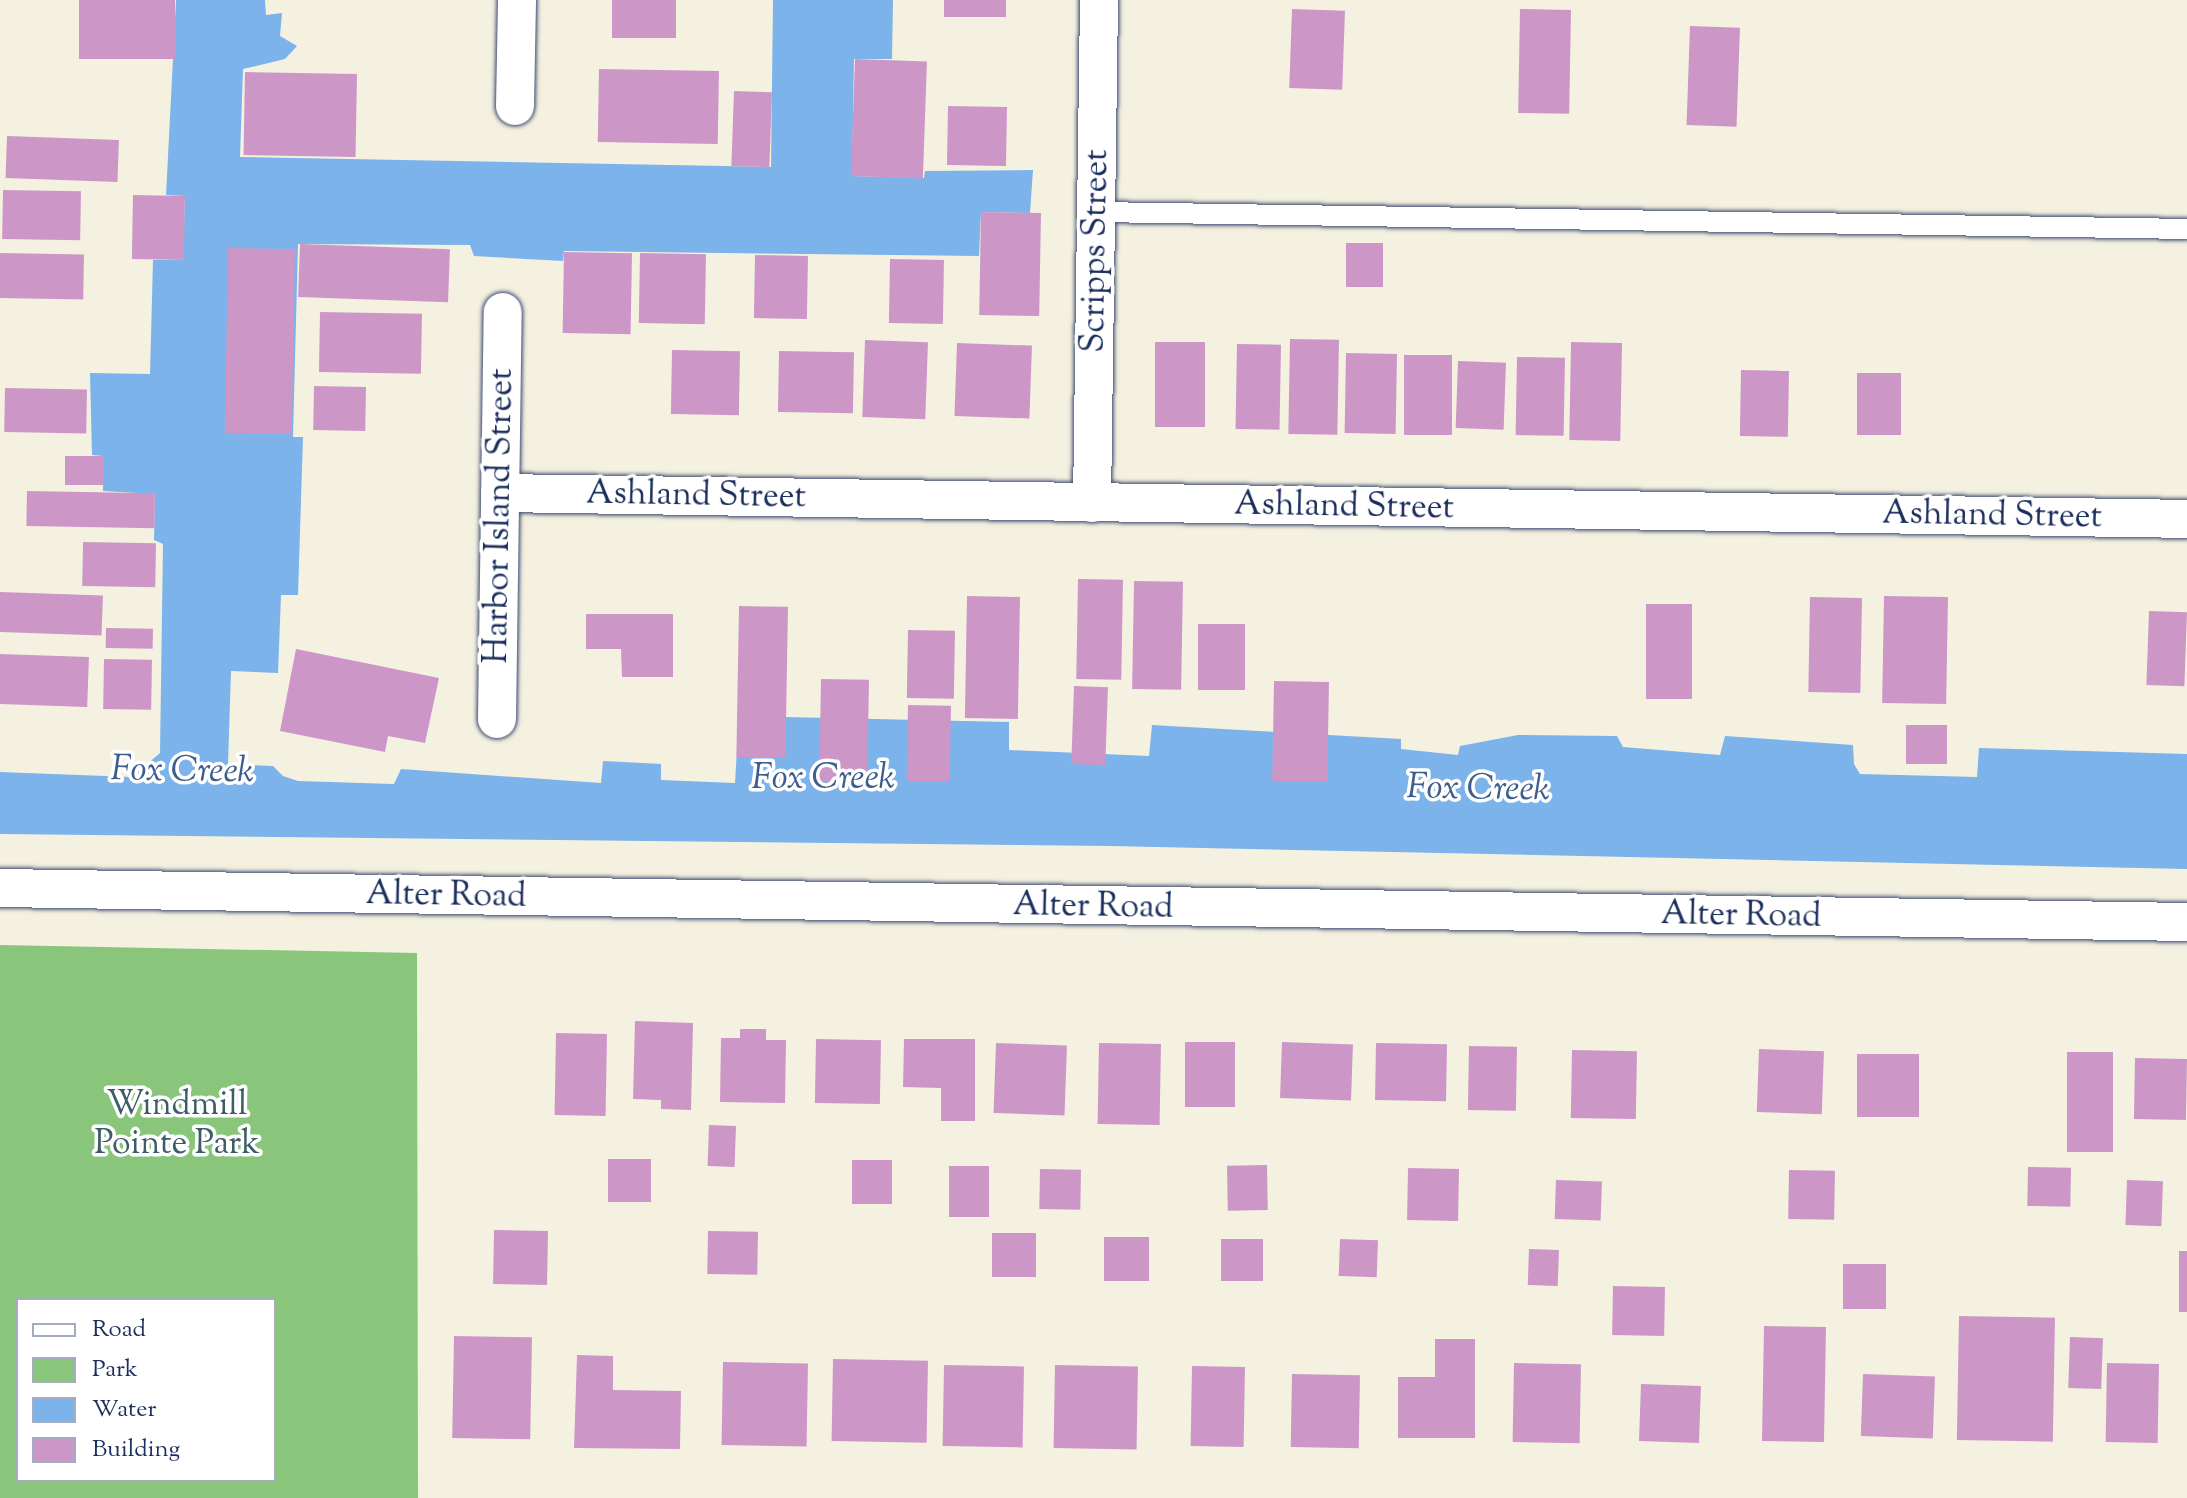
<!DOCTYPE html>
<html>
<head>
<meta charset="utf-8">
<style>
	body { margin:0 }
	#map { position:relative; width:2187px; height:1498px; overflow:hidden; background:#f5f1e1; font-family:"Sorts Mill Goudy",serif }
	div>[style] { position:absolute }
	.green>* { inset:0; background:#89c67b }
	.water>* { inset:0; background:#7bb3ea }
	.building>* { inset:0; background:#cc97c7; transform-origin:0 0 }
	.roads { filter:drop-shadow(0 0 2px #3c4c72) drop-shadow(0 0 2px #3c4c72) }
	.lane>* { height:20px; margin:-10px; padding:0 10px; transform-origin:10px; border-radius:10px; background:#fff }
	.street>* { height:38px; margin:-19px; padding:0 19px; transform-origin:19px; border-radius:19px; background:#fff }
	span { translate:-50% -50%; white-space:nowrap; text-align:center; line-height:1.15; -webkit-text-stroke:7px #fff; paint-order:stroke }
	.street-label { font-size:34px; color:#1b2f5e }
	.park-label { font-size:34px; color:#3c5c67 }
	.water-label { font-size:36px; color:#3d5d8f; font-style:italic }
	.legend { position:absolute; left:16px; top:1298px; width:260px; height:184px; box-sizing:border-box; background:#fff; border:2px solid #a4acbf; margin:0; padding:10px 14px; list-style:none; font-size:24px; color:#1b2f5e }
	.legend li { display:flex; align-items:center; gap:16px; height:40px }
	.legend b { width:40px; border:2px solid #a4acbf }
</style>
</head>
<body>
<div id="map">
	<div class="green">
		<div style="clip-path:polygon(evenodd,0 945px,417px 953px,418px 1498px,0 1498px,0 945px,18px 1300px,274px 1300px,274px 1480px,18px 1480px,18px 1300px)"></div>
	</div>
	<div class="water">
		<div style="clip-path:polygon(176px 0,265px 0,266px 15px,282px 13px,280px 36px,297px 46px,285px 59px,243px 69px,240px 157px,771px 167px,773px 0,893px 0,892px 59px,854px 59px,852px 176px,924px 178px,925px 171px,1033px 170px,1030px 213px,981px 212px,979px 256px,564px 251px,563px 261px,474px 256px,470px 245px,298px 244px,293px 437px,303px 437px,298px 595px,281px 595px,278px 673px,231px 671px,228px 764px,273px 766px,283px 776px,298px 781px,394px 784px,401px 769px,601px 783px,603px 761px,661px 764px,661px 780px,735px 783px,739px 716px,1009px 722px,1009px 750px,1149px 756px,1152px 725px,1401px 739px,1401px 749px,1458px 755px,1460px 746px,1518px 735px,1617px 736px,1623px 747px,1720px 755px,1725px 736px,1853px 745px,1854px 764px,1860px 774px,1977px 777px,1979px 748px,2187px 754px,2187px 869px,1111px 846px,0 834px,0 772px,132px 777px,160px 753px,163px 544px,154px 540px,155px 494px,103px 491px,103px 456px,92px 455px,90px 373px,150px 374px,153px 260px,183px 260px,185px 196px,166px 195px)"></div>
	</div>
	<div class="building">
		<div style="left:79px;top:0;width:96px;height:59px"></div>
		<div style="left:612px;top:0;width:64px;height:38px"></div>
		<div style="left:944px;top:0;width:62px;height:17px"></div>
		<div style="left:1292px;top:9px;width:53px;height:79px;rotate:2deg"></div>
		<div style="left:1520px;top:9px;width:51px;height:104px;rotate:1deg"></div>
		<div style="left:1690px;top:26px;width:50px;height:99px;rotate:2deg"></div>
		<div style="left:855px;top:59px;width:72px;height:117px;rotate:2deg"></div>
		<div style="left:599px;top:69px;width:120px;height:73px;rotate:1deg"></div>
		<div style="left:245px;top:72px;width:112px;height:83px;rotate:1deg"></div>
		<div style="left:734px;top:91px;width:38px;height:75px;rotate:2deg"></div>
		<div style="left:948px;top:106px;width:59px;height:59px;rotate:1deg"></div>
		<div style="left:7px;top:136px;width:112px;height:42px;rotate:2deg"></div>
		<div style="left:3px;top:190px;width:78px;height:49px;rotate:1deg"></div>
		<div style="left:133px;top:195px;width:52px;height:64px;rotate:1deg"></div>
		<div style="left:981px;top:212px;width:60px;height:103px;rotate:1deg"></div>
		<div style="left:1346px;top:243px;width:37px;height:44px"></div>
		<div style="left:300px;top:244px;width:150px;height:53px;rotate:2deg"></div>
		<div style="left:228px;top:248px;width:67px;height:185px;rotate:1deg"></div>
		<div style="left:564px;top:252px;width:68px;height:81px;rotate:1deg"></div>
		<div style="left:0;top:253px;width:84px;height:45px;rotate:1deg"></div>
		<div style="left:640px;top:253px;width:66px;height:70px;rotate:1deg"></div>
		<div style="left:755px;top:255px;width:53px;height:63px;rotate:1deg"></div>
		<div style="left:890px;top:259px;width:54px;height:64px;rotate:1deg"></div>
		<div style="left:320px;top:312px;width:102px;height:60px;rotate:1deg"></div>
		<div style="left:1290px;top:339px;width:49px;height:95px;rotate:1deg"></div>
		<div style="left:865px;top:340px;width:63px;height:77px;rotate:2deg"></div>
		<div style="left:1155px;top:342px;width:50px;height:85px"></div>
		<div style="left:1571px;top:342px;width:51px;height:98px;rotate:1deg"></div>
		<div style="left:957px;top:343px;width:75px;height:73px;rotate:2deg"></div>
		<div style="left:1237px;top:344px;width:44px;height:85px;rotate:1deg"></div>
		<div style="left:672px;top:350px;width:68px;height:64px;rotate:1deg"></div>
		<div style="left:779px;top:351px;width:75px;height:61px;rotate:1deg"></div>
		<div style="left:1346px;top:353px;width:51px;height:80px;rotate:1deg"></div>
		<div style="left:1404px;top:355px;width:48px;height:80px"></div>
		<div style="left:1517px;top:357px;width:48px;height:78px;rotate:1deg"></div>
		<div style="left:1458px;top:361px;width:48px;height:67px;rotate:2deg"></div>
		<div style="left:1741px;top:370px;width:48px;height:66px;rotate:1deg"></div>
		<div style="left:1857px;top:373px;width:44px;height:62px"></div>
		<div style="left:314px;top:386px;width:52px;height:44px;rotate:1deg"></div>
		<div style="left:5px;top:388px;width:82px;height:44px;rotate:1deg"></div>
		<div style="left:65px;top:456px;width:38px;height:29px"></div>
		<div style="left:27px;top:491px;width:128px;height:35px;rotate:1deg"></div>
		<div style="left:83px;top:542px;width:73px;height:44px;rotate:1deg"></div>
		<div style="left:1078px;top:579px;width:45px;height:100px;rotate:1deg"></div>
		<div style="left:1134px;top:581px;width:49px;height:108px;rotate:1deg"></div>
		<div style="left:0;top:592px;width:103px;height:40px;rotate:2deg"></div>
		<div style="left:967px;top:596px;width:53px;height:122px;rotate:1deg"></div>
		<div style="left:1884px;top:596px;width:64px;height:107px;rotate:1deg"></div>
		<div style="left:1810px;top:597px;width:52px;height:95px;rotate:1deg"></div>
		<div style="left:1646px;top:604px;width:46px;height:95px"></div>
		<div style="left:739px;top:606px;width:49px;height:151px;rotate:1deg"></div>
		<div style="left:2149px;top:611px;width:38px;height:74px;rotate:2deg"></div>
		<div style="clip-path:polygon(586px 614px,673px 614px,673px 677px,622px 677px,621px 649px,586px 649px)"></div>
		<div style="left:1198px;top:624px;width:47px;height:66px"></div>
		<div style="left:106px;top:628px;width:47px;height:20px;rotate:1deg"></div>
		<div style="left:908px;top:630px;width:47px;height:68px;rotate:1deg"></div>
		<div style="clip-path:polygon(296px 649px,439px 678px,425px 743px,388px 736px,385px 752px,280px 731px)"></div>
		<div style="left:0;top:654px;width:89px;height:50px;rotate:2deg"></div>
		<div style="left:104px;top:659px;width:48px;height:50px;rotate:1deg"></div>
		<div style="left:821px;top:679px;width:48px;height:102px;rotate:1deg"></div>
		<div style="left:1274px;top:681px;width:55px;height:100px;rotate:1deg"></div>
		<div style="left:1074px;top:686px;width:34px;height:78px;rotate:2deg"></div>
		<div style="left:908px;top:705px;width:43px;height:76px;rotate:1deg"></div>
		<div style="left:1906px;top:725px;width:41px;height:39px"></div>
		<div style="clip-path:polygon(635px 1021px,693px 1023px,691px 1110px,661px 1109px,661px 1100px,633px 1099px)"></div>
		<div style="clip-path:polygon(740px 1029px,766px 1029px,766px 1040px,786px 1040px,785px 1103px,720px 1102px,721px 1038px,740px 1038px)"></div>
		<div style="left:556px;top:1033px;width:51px;height:82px;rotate:1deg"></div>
		<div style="left:816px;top:1039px;width:65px;height:64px;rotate:1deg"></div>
		<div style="clip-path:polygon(904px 1039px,975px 1039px,975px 1121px,941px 1121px,941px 1088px,903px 1087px)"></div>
		<div style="left:1185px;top:1042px;width:50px;height:65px"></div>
		<div style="left:1282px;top:1042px;width:71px;height:56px;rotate:2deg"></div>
		<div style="left:996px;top:1043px;width:71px;height:70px;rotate:2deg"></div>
		<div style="left:1099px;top:1043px;width:62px;height:81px;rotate:1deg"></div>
		<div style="left:1376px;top:1043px;width:71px;height:57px;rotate:1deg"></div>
		<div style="left:1469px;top:1046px;width:48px;height:64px;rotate:1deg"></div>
		<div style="left:1759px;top:1049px;width:65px;height:63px;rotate:2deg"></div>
		<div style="left:1572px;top:1050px;width:65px;height:68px;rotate:1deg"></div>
		<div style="left:2067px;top:1052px;width:46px;height:100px"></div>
		<div style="left:1857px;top:1054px;width:62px;height:63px"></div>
		<div style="left:2135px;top:1058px;width:52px;height:61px;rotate:1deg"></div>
		<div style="left:709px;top:1125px;width:27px;height:41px;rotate:2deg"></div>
		<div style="left:608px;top:1159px;width:43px;height:43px"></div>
		<div style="left:852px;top:1160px;width:40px;height:44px"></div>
		<div style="left:1267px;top:1165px;width:45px;height:40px;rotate:89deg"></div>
		<div style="left:949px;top:1166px;width:40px;height:51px"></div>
		<div style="left:2028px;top:1167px;width:43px;height:39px;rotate:1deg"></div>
		<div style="left:1408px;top:1168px;width:51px;height:52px;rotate:1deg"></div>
		<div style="left:1040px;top:1169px;width:41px;height:40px;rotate:1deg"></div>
		<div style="left:1789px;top:1170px;width:46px;height:49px;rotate:1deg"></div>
		<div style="left:1556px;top:1180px;width:46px;height:39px;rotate:2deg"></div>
		<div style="left:2127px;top:1180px;width:36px;height:45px;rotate:2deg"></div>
		<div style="left:494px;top:1230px;width:54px;height:54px;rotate:1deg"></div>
		<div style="left:708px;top:1231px;width:50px;height:43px;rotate:1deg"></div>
		<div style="left:992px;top:1233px;width:44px;height:44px"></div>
		<div style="left:1104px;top:1237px;width:45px;height:44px"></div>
		<div style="left:1221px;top:1239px;width:42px;height:42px"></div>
		<div style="left:1340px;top:1239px;width:38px;height:37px;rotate:2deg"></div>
		<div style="left:1529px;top:1249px;width:30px;height:36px;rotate:2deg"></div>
		<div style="left:2179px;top:1251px;width:8px;height:61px"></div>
		<div style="left:1843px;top:1264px;width:43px;height:45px"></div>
		<div style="left:1613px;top:1286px;width:52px;height:49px;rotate:1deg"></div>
		<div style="left:1959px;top:1316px;width:96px;height:124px;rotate:1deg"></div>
		<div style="left:1764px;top:1326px;width:62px;height:115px;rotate:1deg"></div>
		<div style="left:454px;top:1336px;width:78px;height:102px;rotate:1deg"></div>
		<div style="left:2070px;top:1337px;width:33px;height:51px;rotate:2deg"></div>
		<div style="clip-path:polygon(1435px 1339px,1475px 1339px,1475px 1438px,1398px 1438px,1398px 1377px,1435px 1377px)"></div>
		<div style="clip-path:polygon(577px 1355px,613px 1356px,613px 1390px,681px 1391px,680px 1449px,574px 1448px)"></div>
		<div style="left:833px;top:1359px;width:95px;height:82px;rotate:1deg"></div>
		<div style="left:723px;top:1362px;width:85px;height:83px;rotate:1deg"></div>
		<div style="left:1514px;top:1363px;width:67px;height:79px;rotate:1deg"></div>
		<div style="left:2107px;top:1363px;width:52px;height:79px;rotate:1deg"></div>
		<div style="left:944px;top:1365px;width:80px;height:81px;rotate:1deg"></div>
		<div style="left:1055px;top:1365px;width:83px;height:83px;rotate:1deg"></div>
		<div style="left:1192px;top:1366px;width:53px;height:80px;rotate:1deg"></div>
		<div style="left:1292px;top:1374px;width:68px;height:73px;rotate:1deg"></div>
		<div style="left:1863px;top:1374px;width:72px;height:62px;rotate:2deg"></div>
		<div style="left:1641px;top:1384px;width:60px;height:57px;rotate:2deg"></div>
	</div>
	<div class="roads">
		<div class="lane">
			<div style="left:1096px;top:212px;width:1091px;rotate:0.89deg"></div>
		</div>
		<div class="street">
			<div style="left:515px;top:106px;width:106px;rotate:-88.9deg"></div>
			<div style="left:500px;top:493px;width:1687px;rotate:0.88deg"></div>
			<div style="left:1092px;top:503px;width:503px;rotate:-89.2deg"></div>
			<div style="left:497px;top:719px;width:407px;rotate:-89.2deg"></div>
			<div style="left:0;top:888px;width:2187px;rotate:0.89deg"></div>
		</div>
	</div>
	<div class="street-label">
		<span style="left:1096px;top:251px;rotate:-89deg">Scripps Street</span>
		<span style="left:696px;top:496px;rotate:1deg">Ashland Street</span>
		<span style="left:1344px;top:507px;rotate:1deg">Ashland Street</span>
		<span style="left:500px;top:516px;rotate:-89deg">Harbor Island Street</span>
		<span style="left:1992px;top:516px;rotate:1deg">Ashland Street</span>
		<span style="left:446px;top:896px;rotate:1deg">Alter Road</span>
		<span style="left:1093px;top:907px;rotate:1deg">Alter Road</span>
		<span style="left:1741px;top:916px;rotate:1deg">Alter Road</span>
	</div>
	<div class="park-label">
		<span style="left:177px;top:1125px">Windmill<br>Pointe Park</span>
	</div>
	<div class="water-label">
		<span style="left:182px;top:772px;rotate:1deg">Fox Creek</span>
		<span style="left:823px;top:780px">Fox Creek</span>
		<span style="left:1478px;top:790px;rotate:1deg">Fox Creek</span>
	</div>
	<ul class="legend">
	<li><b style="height:10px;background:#fff"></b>Road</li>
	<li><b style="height:22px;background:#89c67b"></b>Park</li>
	<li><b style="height:22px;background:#7bb3ea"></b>Water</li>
	<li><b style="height:22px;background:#cc97c7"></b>Building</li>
	</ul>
</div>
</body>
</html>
